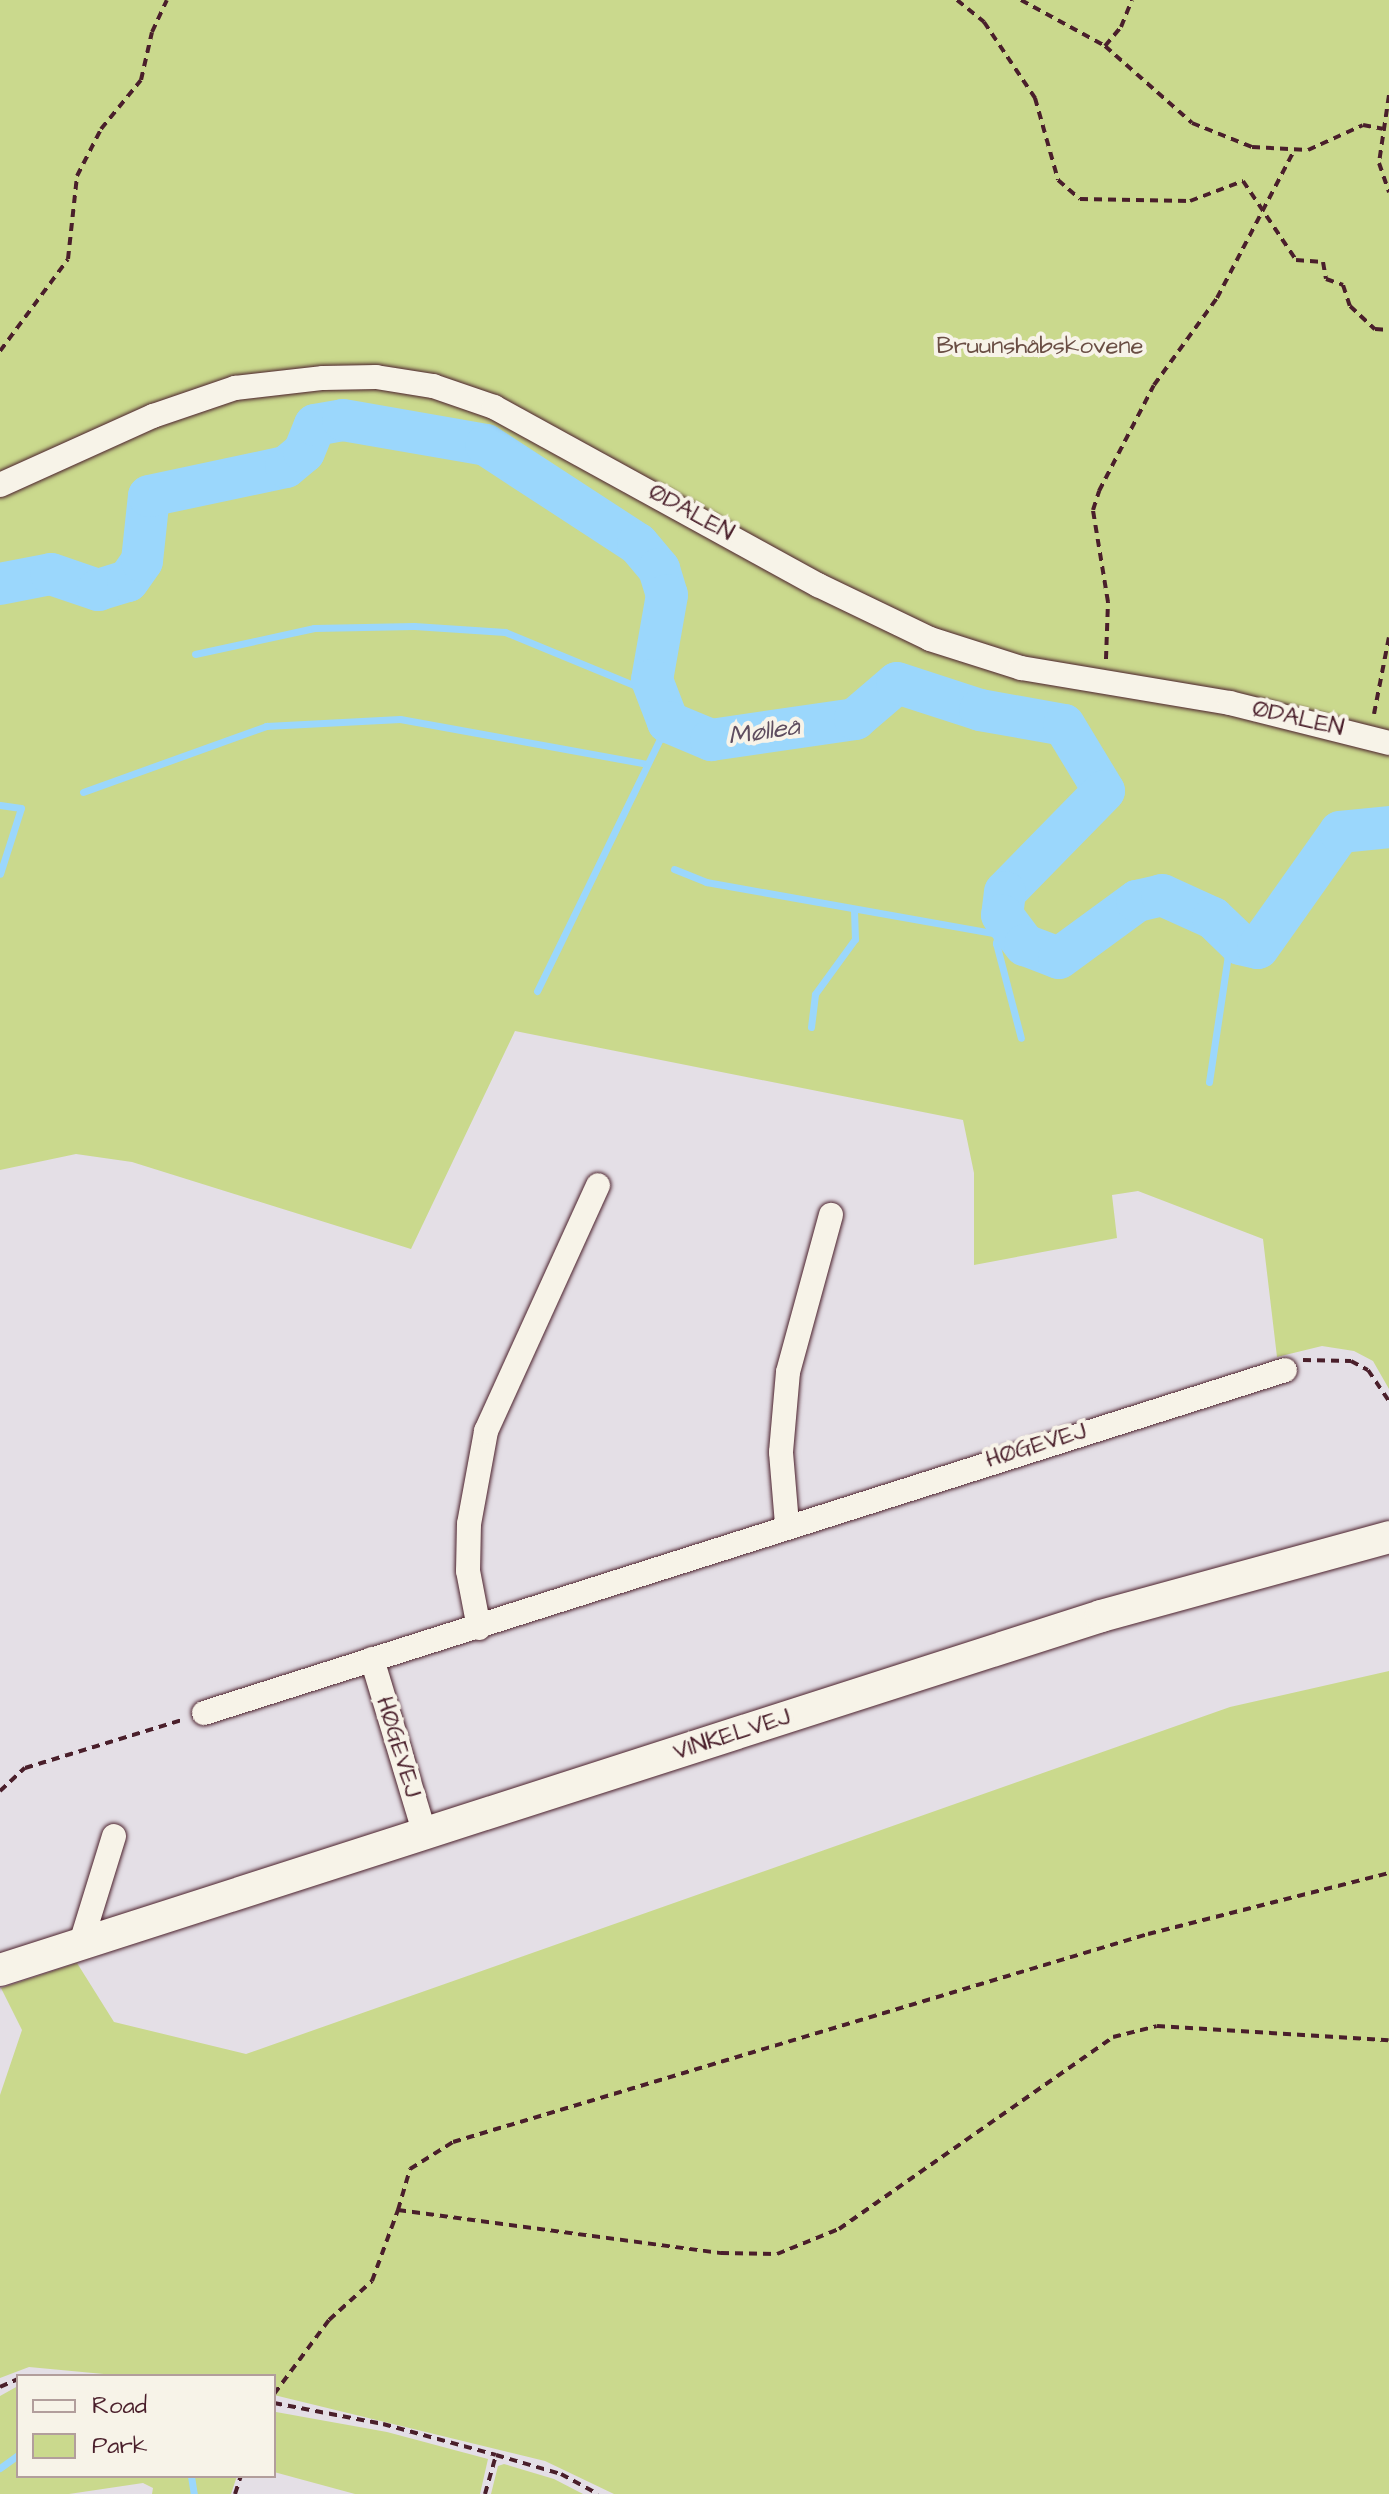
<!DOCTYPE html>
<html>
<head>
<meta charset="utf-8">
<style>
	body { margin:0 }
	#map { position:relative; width:1389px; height:2494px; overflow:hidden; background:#e4dfe6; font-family:"Architects Daughter",sans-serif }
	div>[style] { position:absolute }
	.green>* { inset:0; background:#cad98d }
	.stream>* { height:7px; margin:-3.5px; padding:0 3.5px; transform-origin:3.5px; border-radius:3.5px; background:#9bd7fc }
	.river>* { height:42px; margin:-21px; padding:0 21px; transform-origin:21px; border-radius:21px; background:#9bd7fc }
	.path>* { height:4px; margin-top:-2px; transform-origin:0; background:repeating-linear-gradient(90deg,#4a1f2b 0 8px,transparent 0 14px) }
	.roads { filter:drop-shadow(0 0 2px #4a1f2b) drop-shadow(0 0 2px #4a1f2b) }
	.minor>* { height:24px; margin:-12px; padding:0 12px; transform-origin:12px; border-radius:12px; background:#f7f3e8 }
	.tertiary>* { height:32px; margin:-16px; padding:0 16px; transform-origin:16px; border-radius:16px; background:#f7f3e8 }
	span { translate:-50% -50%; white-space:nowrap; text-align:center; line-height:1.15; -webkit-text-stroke:8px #f7f3e8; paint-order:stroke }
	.park-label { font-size:24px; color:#6a4e44 }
	.street-label { font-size:24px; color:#4a1f2b }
	.water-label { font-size:26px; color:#5e4d5f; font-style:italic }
	.legend { position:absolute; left:16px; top:2374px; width:260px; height:104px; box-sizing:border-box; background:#f7f3e8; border:2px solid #b29e9c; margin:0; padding:10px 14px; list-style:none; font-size:24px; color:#4a1f2b }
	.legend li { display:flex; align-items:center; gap:16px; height:40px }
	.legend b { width:40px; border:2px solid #b29e9c }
</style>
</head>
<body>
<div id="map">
	<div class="green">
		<div style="clip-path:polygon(0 0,1389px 0,1389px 1389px,1373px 1361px,1354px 1351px,1322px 1346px,1277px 1357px,1263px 1239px,1138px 1191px,1112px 1195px,1117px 1238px,974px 1265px,974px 1173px,963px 1120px,515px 1031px,411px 1249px,132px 1162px,76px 1154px,0 1170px)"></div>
		<div style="clip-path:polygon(1389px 1671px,1389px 2494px,614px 2494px,545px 2461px,274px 2395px,274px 2376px,125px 2376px,29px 2367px,0 2378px,0 2095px,22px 2030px,1px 1988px,77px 1963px,114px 2022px,246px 2054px,1230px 1707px)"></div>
		<div style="clip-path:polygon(18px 2386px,18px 2476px,237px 2476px,231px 2494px,152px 2494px,153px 2488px,143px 2483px,69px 2494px,0 2494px,0 2396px)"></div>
		<div style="clip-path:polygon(276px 2412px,387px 2432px,488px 2459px,480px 2494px,355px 2494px,274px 2472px)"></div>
		<div style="clip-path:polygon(504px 2464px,554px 2479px,583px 2494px,491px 2494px,498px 2466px)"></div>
	</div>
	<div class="stream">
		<div style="left:195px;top:654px;width:122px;rotate:-12.3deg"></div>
		<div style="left:314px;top:628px;width:100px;rotate:-1.1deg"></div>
		<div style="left:414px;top:626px;width:91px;rotate:3.8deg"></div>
		<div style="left:505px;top:632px;width:165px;rotate:22.4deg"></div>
		<div style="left:83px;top:792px;width:195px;rotate:-19.8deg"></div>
		<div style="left:266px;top:726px;width:134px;rotate:-3deg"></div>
		<div style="left:400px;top:719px;width:251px;rotate:10.3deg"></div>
		<div style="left:0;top:805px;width:21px;rotate:8deg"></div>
		<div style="left:21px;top:808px;width:69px;rotate:107.7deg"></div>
		<div style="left:674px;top:869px;width:35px;rotate:22deg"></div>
		<div style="left:706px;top:882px;width:296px;rotate:10.1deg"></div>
		<div style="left:1002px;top:915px;width:29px;rotate:102deg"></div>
		<div style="left:996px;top:943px;width:98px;rotate:75.3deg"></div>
		<div style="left:537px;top:991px;width:299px;rotate:-64deg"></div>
		<div style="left:811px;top:1027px;width:33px;rotate:-83deg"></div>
		<div style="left:815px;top:994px;width:68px;rotate:-54deg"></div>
		<div style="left:855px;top:939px;width:29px;rotate:-92deg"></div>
		<div style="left:1209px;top:1082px;width:149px;rotate:-81.5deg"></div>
		<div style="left:0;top:2468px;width:22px;rotate:-36deg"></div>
		<div style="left:191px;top:2476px;width:18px;rotate:81deg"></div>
	</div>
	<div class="river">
		<div style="left:0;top:584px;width:52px;rotate:-11.1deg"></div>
		<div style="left:51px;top:574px;width:50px;rotate:18.8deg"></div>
		<div style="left:98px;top:590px;width:31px;rotate:-17deg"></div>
		<div style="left:128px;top:581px;width:24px;rotate:-55deg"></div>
		<div style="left:142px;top:561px;width:65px;rotate:-83.9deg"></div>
		<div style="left:149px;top:496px;width:140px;rotate:-12deg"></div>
		<div style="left:286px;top:467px;width:23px;rotate:-40deg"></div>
		<div style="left:304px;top:452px;width:29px;rotate:-68deg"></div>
		<div style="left:315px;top:425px;width:28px;rotate:-10deg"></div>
		<div style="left:343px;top:420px;width:145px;rotate:9.9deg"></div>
		<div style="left:486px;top:445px;width:181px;rotate:33.1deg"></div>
		<div style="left:638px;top:544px;width:33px;rotate:50deg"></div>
		<div style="left:659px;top:569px;width:27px;rotate:73deg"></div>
		<div style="left:667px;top:595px;width:86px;rotate:100deg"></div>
		<div style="left:652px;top:680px;width:45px;rotate:69.1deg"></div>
		<div style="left:668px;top:722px;width:47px;rotate:22.7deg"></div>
		<div style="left:711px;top:740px;width:146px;rotate:-8.3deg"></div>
		<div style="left:855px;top:719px;width:55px;rotate:-40.6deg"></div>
		<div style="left:897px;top:683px;width:87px;rotate:18deg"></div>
		<div style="left:980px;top:710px;width:85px;rotate:10.1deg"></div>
		<div style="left:1064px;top:725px;width:77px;rotate:58.8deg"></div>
		<div style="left:1104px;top:791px;width:141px;rotate:134.4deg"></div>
		<div style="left:1005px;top:892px;width:23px;rotate:97deg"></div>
		<div style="left:1002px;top:915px;width:38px;rotate:53deg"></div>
		<div style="left:1025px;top:945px;width:36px;rotate:21deg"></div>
		<div style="left:1059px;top:958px;width:97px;rotate:-36.2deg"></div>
		<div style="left:1137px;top:901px;width:26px;rotate:-13deg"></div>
		<div style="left:1162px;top:895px;width:56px;rotate:24.3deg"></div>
		<div style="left:1213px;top:918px;width:37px;rotate:44deg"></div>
		<div style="left:1240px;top:944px;width:18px;rotate:13deg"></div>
		<div style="left:1258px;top:948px;width:142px;rotate:-54.7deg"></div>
		<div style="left:1340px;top:832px;width:49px;rotate:-5.8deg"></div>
	</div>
	<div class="path">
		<div style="left:957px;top:0;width:35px;rotate:39deg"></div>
		<div style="left:984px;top:22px;width:92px;rotate:56.1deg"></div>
		<div style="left:1035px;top:98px;width:85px;rotate:74.3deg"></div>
		<div style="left:1058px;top:180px;width:29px;rotate:41deg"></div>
		<div style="left:1080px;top:199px;width:110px;rotate:1deg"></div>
		<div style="left:1190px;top:201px;width:57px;rotate:-20.7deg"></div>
		<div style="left:1243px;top:181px;width:95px;rotate:56.1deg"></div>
		<div style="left:1296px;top:260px;width:27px;rotate:4deg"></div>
		<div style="left:1323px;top:262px;width:17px;rotate:80deg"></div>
		<div style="left:1326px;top:279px;width:18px;rotate:19deg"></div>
		<div style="left:1343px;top:285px;width:22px;rotate:72deg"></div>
		<div style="left:1350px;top:306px;width:34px;rotate:43deg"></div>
		<div style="left:1375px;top:329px;width:14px;rotate:4deg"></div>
		<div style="left:1021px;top:0;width:96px;rotate:28.7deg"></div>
		<div style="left:1105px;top:46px;width:116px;rotate:41.5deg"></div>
		<div style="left:1192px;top:123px;width:65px;rotate:21.8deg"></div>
		<div style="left:1252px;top:147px;width:56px;rotate:3.1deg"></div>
		<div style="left:1308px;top:150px;width:60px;rotate:-24.4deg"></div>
		<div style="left:1363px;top:125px;width:20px;rotate:11deg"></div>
		<div style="left:1105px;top:46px;width:25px;rotate:-50deg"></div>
		<div style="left:1121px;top:27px;width:29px;rotate:-68deg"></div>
		<div style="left:1389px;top:95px;width:69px;rotate:98.4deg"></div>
		<div style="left:1379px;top:163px;width:31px;rotate:71deg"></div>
		<div style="left:0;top:351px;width:114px;rotate:-53.5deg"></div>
		<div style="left:68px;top:259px;width:83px;rotate:-83.8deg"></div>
		<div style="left:77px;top:176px;width:53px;rotate:-62.9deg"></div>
		<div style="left:101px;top:129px;width:63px;rotate:-50.8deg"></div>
		<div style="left:141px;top:80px;width:49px;rotate:-77.1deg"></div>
		<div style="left:152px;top:32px;width:35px;rotate:-65deg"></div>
		<div style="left:1106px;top:659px;width:57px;rotate:-88deg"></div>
		<div style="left:1108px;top:602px;width:93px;rotate:-99.3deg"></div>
		<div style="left:1093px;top:510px;width:20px;rotate:-72deg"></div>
		<div style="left:1099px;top:491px;width:119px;rotate:-62.6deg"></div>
		<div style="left:1154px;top:385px;width:107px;rotate:-54.1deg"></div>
		<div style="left:1217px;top:298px;width:168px;rotate:-62.4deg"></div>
		<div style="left:1374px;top:714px;width:78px;rotate:-79deg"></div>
		<div style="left:1303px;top:1360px;width:48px;rotate:1.2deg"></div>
		<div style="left:1351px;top:1361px;width:19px;rotate:28deg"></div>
		<div style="left:1368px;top:1370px;width:37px;rotate:56deg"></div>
		<div style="left:0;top:1791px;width:34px;rotate:-43deg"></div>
		<div style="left:25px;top:1768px;width:167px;rotate:-17deg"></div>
		<div style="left:398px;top:2210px;width:43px;rotate:-73.7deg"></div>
		<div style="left:410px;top:2169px;width:51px;rotate:-32.1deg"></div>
		<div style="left:453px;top:2142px;width:725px;rotate:-16.66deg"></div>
		<div style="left:1148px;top:1934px;width:249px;rotate:-14.2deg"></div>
		<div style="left:34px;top:2376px;width:1px"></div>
		<div style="left:0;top:2387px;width:20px;rotate:-24deg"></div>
		<div style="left:274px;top:2394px;width:92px;rotate:-53.4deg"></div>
		<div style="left:329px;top:2320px;width:58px;rotate:-42.2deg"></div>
		<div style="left:372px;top:2281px;width:76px;rotate:-69.9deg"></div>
		<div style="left:398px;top:2210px;width:326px;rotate:7.6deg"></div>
		<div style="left:721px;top:2253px;width:56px;rotate:1deg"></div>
		<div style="left:777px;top:2254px;width:67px;rotate:-22deg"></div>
		<div style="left:839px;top:2229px;width:335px;rotate:-35deg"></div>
		<div style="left:1113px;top:2037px;width:45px;rotate:-14deg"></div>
		<div style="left:1157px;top:2026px;width:232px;rotate:3.5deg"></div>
		<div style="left:274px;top:2403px;width:111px;rotate:10.9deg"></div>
		<div style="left:383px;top:2424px;width:117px;rotate:15.3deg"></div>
		<div style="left:496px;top:2455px;width:68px;rotate:16.3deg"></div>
		<div style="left:561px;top:2474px;width:42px;rotate:28.4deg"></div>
		<div style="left:235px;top:2494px;width:19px;rotate:-72deg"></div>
		<div style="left:485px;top:2494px;width:41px;rotate:-74.2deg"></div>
	</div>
	<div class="roads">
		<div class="minor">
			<div style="left:0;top:485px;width:168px;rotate:-24.3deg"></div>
			<div style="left:153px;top:416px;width:87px;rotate:-18.9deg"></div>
			<div style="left:235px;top:388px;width:89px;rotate:-6.5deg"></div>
			<div style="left:323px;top:378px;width:53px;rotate:-1.1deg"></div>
			<div style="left:376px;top:377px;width:58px;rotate:9deg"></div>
			<div style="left:433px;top:386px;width:65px;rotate:19deg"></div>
			<div style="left:494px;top:407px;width:370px;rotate:28.8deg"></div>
			<div style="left:818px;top:585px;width:124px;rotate:25.7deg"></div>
			<div style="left:930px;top:639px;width:96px;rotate:17.7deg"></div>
			<div style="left:1021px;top:668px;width:212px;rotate:9.5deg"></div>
			<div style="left:1230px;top:703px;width:164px;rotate:14.1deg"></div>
			<div style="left:787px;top:1524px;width:72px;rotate:-94.8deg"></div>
			<div style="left:781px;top:1452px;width:80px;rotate:-85deg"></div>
			<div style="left:788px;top:1372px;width:163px;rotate:-74.7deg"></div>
			<div style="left:479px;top:1628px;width:58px;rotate:-100.9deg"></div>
			<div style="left:468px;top:1571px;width:47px;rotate:-88.8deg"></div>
			<div style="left:469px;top:1524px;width:95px;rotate:-79.6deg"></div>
			<div style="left:486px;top:1431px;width:270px;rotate:-65.5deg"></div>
			<div style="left:372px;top:1659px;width:183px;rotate:73.2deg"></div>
			<div style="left:204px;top:1713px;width:1134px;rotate:-17.6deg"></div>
			<div style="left:80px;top:1946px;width:115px;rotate:-72.8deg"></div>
		</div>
		<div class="tertiary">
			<div style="left:0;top:1970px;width:1157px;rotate:-17.82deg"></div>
			<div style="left:1101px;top:1616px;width:299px;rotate:-15.3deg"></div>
		</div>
	</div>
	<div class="park-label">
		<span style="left:1040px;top:347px">Bruunshåbskovene</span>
	</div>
	<div class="street-label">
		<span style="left:691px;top:513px;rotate:29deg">ØDALEN</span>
		<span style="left:1298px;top:719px;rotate:13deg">ØDALEN</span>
		<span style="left:1036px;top:1446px;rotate:-17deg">HØGEVEJ</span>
		<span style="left:732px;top:1735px;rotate:-18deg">VINKELVEJ</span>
		<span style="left:398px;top:1747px;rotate:73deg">HØGEVEJ</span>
	</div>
	<div class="water-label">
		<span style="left:764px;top:732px;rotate:-8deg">Mølleå</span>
	</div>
	<ul class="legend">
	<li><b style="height:10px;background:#f7f3e8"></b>Road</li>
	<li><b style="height:22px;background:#cad98d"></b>Park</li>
	</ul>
</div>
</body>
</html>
